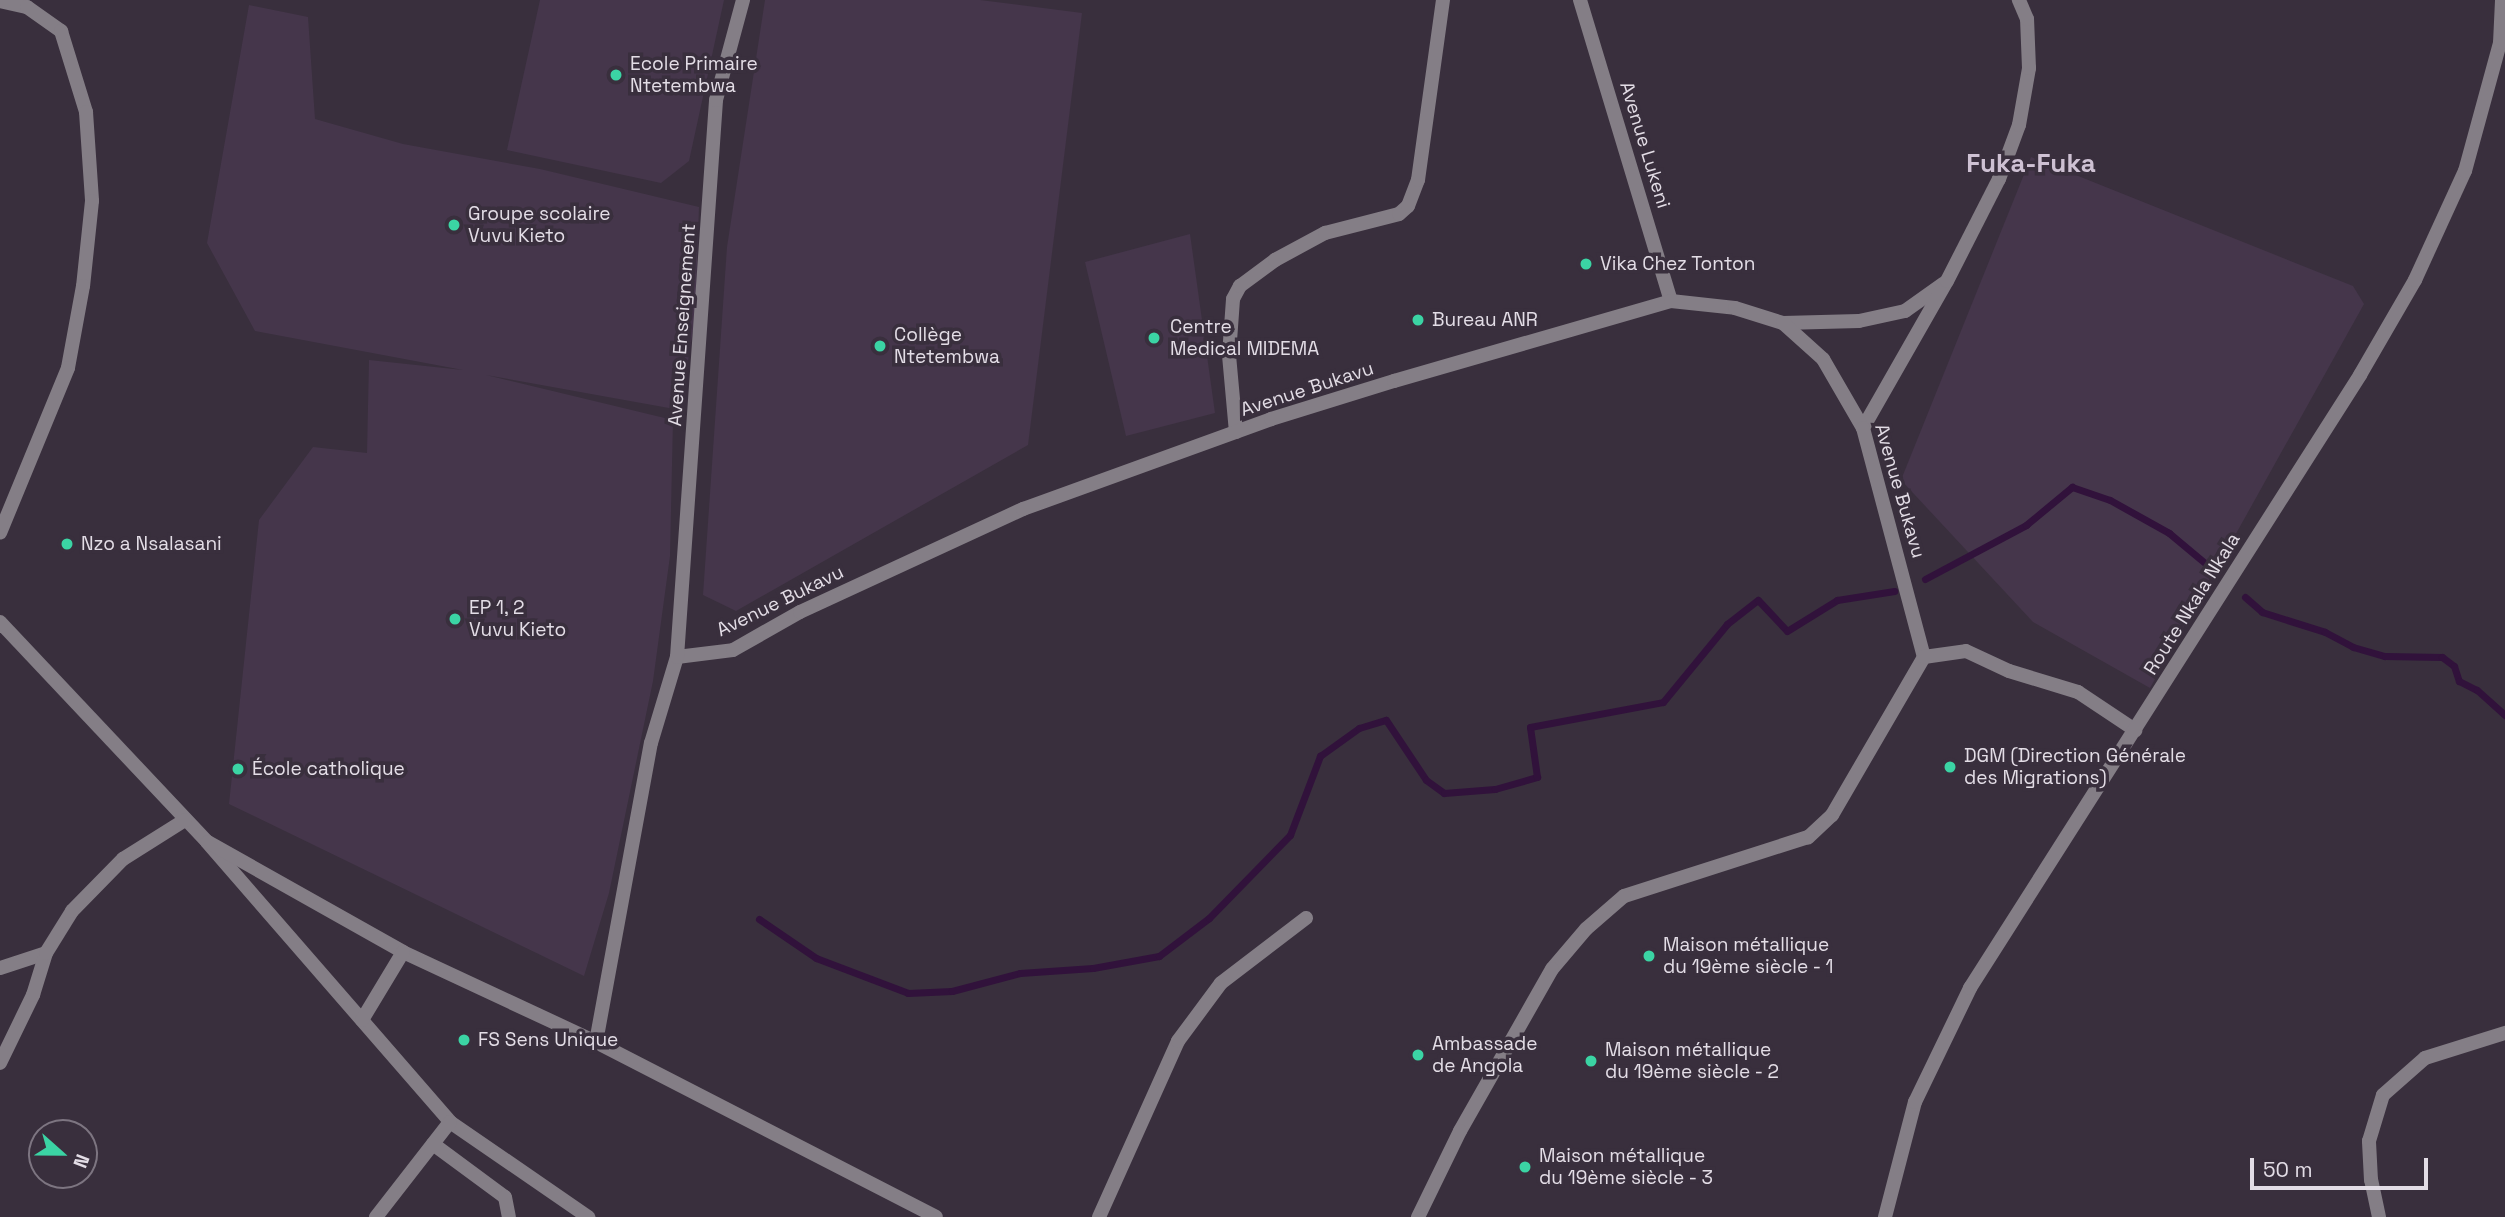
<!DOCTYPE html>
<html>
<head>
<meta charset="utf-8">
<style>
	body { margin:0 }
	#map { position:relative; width:2505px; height:1217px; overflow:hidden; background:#392f3d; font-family:"Space Grotesk",sans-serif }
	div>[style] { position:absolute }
	.built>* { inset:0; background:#45364b }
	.stream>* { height:7px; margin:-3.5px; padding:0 3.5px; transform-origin:3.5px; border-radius:3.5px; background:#31123b }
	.minor>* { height:14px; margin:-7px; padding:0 7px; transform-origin:7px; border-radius:7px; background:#847e86 }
	.dots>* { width:19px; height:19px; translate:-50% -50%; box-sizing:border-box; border:4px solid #392f3d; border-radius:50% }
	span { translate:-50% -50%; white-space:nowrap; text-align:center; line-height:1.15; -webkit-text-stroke:7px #392f3d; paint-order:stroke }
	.poi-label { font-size:19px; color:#e3dde6 }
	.left { translate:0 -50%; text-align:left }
	.street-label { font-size:19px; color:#e3dde6 }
	.district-label { font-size:26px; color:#cec1d3; font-weight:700 }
	.north { position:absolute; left:28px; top:1119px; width:70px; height:70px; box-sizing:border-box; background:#392f3d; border:2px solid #7d7581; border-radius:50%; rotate:111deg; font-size:19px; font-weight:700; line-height:28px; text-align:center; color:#e3dde6 }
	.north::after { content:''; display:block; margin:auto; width:24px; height:32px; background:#3bd4a4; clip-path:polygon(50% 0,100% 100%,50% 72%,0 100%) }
	.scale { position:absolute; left:2250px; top:1158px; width:178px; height:32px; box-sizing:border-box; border:4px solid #e3dde6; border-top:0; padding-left:9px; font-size:21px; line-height:24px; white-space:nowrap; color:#e3dde6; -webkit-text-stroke:5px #392f3d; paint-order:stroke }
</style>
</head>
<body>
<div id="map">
	<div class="built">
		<div style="clip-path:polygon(540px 0,724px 0,689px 161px,661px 183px,507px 150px)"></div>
		<div style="clip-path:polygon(765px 0,980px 0,1082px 13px,1028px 445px,736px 611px,703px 595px,727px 247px)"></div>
		<div style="clip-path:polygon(249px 5px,308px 17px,315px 119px,403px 144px,540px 169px,699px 207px,695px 318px,680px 410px,486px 375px,673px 420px,670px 556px,653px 681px,609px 893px,584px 976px,229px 804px,259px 520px,313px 447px,367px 453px,369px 360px,463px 370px,255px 331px,207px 243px)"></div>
		<div style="clip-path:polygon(2031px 157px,2353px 286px,2364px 304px,2150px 688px,2033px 622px,1901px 480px)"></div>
		<div style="clip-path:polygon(1190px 234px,1215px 413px,1126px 436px,1085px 262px)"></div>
	</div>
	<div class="stream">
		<div style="left:1925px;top:579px;width:115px;rotate:-28.1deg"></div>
		<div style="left:2026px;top:525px;width:60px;rotate:-39.6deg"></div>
		<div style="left:2072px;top:487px;width:40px;rotate:18.9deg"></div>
		<div style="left:2110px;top:500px;width:68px;rotate:29.2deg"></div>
		<div style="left:2169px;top:533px;width:56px;rotate:39.9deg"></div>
		<div style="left:2245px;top:597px;width:23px;rotate:41deg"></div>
		<div style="left:2262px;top:612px;width:66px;rotate:17.6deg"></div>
		<div style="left:2325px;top:632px;width:32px;rotate:28deg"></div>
		<div style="left:2353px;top:647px;width:33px;rotate:16deg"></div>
		<div style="left:2385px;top:656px;width:57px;rotate:1deg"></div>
		<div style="left:2442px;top:657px;width:15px;rotate:37deg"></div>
		<div style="left:2454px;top:666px;width:16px;rotate:72deg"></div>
		<div style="left:2459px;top:681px;width:20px;rotate:27deg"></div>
		<div style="left:2477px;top:690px;width:38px;rotate:42deg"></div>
		<div style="left:759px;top:919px;width:69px;rotate:34.4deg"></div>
		<div style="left:816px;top:958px;width:98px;rotate:20.8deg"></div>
		<div style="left:908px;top:993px;width:44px;rotate:-2.6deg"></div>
		<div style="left:952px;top:991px;width:70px;rotate:-14.8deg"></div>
		<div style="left:1020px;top:973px;width:73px;rotate:-3.9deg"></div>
		<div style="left:1093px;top:968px;width:67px;rotate:-10.3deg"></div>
		<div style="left:1159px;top:956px;width:63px;rotate:-37.2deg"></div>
		<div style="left:1209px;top:918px;width:116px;rotate:-45.7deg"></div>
		<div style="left:1290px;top:835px;width:85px;rotate:-69.2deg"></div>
		<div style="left:1320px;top:756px;width:48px;rotate:-35.7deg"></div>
		<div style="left:1359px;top:728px;width:28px;rotate:-17deg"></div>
		<div style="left:1386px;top:720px;width:72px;rotate:56.3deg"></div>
		<div style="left:1426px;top:780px;width:22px;rotate:36deg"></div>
		<div style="left:1444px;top:793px;width:51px;rotate:-4.5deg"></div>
		<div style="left:1495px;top:789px;width:44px;rotate:-15.9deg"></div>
		<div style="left:1537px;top:777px;width:50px;rotate:-98deg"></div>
		<div style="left:1530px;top:727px;width:135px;rotate:-10.6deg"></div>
		<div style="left:1663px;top:702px;width:101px;rotate:-50.6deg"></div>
		<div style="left:1727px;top:624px;width:39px;rotate:-38deg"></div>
		<div style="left:1758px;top:600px;width:42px;rotate:46.9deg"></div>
		<div style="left:1787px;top:631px;width:59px;rotate:-31.8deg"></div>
		<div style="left:1837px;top:600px;width:58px;rotate:-9deg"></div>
	</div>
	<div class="minor">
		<div style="left:1580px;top:0;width:314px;rotate:73.2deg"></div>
		<div style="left:0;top:1px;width:28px;rotate:13deg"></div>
		<div style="left:27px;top:7px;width:42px;rotate:35.2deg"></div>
		<div style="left:61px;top:31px;width:85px;rotate:72.8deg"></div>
		<div style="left:86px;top:112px;width:89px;rotate:86.1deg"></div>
		<div style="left:92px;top:201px;width:85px;rotate:96deg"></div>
		<div style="left:83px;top:286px;width:83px;rotate:100.4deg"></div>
		<div style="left:68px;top:368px;width:178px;rotate:112.4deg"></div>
		<div style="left:1783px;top:323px;width:76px;rotate:-1.5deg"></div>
		<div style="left:1859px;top:321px;width:47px;rotate:-12.3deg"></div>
		<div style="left:1905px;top:311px;width:47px;rotate:-35.4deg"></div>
		<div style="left:1863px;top:428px;width:169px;rotate:-60.3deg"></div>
		<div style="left:1947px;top:281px;width:114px;rotate:-63deg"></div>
		<div style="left:1999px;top:179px;width:58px;rotate:-69.7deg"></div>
		<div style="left:2019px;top:125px;width:58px;rotate:-80deg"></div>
		<div style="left:2029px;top:68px;width:49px;rotate:-92.3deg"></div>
		<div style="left:2027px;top:19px;width:21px;rotate:-113deg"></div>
		<div style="left:1236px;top:432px;width:77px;rotate:-95.2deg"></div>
		<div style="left:1229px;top:355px;width:56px;rotate:-85.9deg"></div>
		<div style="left:1233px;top:299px;width:15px;rotate:-62deg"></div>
		<div style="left:1240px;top:286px;width:44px;rotate:-36.6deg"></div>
		<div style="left:1275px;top:260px;width:57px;rotate:-28.4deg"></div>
		<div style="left:1325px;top:233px;width:76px;rotate:-14.4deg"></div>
		<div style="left:1399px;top:214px;width:12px;rotate:-42deg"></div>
		<div style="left:1408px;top:206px;width:28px;rotate:-69deg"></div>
		<div style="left:1418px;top:180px;width:182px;rotate:-82.1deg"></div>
		<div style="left:0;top:622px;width:302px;rotate:46.7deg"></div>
		<div style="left:207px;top:842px;width:371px;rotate:49deg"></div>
		<div style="left:450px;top:1122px;width:168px;rotate:34.5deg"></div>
		<div style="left:677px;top:657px;width:56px;rotate:-7.1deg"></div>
		<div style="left:733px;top:650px;width:77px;rotate:-29.6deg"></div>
		<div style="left:800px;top:612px;width:246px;rotate:-24.8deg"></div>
		<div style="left:1023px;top:509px;width:264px;rotate:-19.9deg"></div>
		<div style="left:1271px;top:419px;width:129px;rotate:-17.2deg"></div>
		<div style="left:1394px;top:381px;width:288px;rotate:-16.1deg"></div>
		<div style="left:1671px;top:301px;width:64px;rotate:6.2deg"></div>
		<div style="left:1735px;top:308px;width:50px;rotate:17.4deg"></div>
		<div style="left:1783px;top:323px;width:54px;rotate:42deg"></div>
		<div style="left:1823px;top:359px;width:80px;rotate:59.9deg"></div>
		<div style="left:1863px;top:428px;width:237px;rotate:75.1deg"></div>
		<div style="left:1924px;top:657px;width:183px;rotate:120.2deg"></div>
		<div style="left:1832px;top:815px;width:33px;rotate:137deg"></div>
		<div style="left:1808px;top:837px;width:193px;rotate:162.2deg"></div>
		<div style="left:1624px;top:896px;width:50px;rotate:139deg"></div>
		<div style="left:1586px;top:929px;width:52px;rotate:130.4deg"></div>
		<div style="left:1552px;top:969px;width:186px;rotate:119.6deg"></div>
		<div style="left:1460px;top:1131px;width:96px;rotate:116deg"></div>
		<div style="left:1924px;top:657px;width:42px;rotate:-8.1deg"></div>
		<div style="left:1966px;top:651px;width:47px;rotate:24.9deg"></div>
		<div style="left:2009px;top:671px;width:72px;rotate:16.9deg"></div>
		<div style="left:2078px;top:692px;width:69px;rotate:33.7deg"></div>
		<div style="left:208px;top:842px;width:224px;rotate:29.4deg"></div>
		<div style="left:403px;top:952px;width:213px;rotate:25deg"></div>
		<div style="left:596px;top:1042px;width:382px;rotate:27.2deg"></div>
		<div style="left:0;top:968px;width:48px;rotate:-18.1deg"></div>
		<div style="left:362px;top:1020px;width:79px;rotate:-58.9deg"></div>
		<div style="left:596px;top:1042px;width:304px;rotate:-79.6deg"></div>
		<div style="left:651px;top:743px;width:90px;rotate:-73.2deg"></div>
		<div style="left:677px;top:657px;width:558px;rotate:-85.99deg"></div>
		<div style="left:716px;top:100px;width:104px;rotate:-74.9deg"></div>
		<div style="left:0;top:1063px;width:76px;rotate:-64.1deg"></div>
		<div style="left:33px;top:995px;width:44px;rotate:-72.8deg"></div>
		<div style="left:46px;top:953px;width:49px;rotate:-58.2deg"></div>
		<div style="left:72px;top:911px;width:73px;rotate:-45.6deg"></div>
		<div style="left:123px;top:859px;width:73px;rotate:-32.2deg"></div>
		<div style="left:433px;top:1144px;width:89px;rotate:36.4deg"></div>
		<div style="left:505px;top:1197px;width:20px;rotate:79deg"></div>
		<div style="left:376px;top:1217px;width:120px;rotate:-52.1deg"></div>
		<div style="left:1099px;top:1217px;width:193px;rotate:-65.8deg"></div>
		<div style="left:1178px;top:1041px;width:72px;rotate:-53.4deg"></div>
		<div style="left:1221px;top:983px;width:107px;rotate:-37.4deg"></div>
		<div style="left:1885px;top:1217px;width:119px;rotate:-75.4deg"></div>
		<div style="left:1915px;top:1102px;width:127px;rotate:-64.2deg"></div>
		<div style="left:1970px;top:988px;width:727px;rotate:-57.53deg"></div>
		<div style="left:2360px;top:375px;width:110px;rotate:-59.9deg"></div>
		<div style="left:2415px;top:280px;width:120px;rotate:-65.4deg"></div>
		<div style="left:2465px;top:171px;width:133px;rotate:-74.7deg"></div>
		<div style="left:2500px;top:43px;width:43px;rotate:-87.3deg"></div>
		<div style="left:2379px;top:1217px;width:38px;rotate:-102deg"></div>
		<div style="left:2371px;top:1180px;width:39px;rotate:-93deg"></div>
		<div style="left:2369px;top:1141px;width:48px;rotate:-73.1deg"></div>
		<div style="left:2383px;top:1095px;width:56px;rotate:-41.4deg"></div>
		<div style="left:2425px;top:1058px;width:84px;rotate:-17.4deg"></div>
	</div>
	<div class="dots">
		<div style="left:616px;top:75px;background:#3bd4a4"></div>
		<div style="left:454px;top:225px;background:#3bd4a4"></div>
		<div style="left:1586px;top:264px;background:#3bd4a4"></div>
		<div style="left:1418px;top:320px;background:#3bd4a4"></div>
		<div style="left:1154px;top:338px;background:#3bd4a4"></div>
		<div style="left:880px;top:346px;background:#3bd4a4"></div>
		<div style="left:67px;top:544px;background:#3bd4a4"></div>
		<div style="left:455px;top:619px;background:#3bd4a4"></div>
		<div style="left:1950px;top:767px;background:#3bd4a4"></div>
		<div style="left:238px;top:769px;background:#3bd4a4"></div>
		<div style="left:1649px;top:956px;background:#3bd4a4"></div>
		<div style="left:464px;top:1040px;background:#3bd4a4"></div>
		<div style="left:1418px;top:1055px;background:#3bd4a4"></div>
		<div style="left:1591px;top:1061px;background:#3bd4a4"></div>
		<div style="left:1525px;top:1167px;background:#3bd4a4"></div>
	</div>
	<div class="poi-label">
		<span class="left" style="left:630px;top:75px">Ecole Primaire<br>Ntetembwa</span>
		<span class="left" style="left:468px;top:225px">Groupe scolaire<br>Vuvu Kieto</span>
		<span class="left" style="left:1600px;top:264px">Vika Chez Tonton</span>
		<span class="left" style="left:1432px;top:320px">Bureau ANR</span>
		<span class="left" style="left:1170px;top:338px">Centre<br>Medical MIDEMA</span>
		<span class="left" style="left:894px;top:346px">Collège<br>Ntetembwa</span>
		<span class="left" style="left:81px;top:544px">Nzo a Nsalasani</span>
		<span class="left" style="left:469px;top:619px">EP 1, 2<br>Vuvu Kieto</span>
		<span class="left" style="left:1964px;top:767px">DGM (Direction Générale<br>des Migrations)</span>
		<span class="left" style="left:252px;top:769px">École catholique</span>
		<span class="left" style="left:1663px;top:956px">Maison métallique<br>du 19ème siècle - 1</span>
		<span class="left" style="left:478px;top:1040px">FS Sens Unique</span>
		<span class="left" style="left:1432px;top:1055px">Ambassade<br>de Angola</span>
		<span class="left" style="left:1605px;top:1061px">Maison métallique<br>du 19ème siècle - 2</span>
		<span class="left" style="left:1539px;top:1167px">Maison métallique<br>du 19ème siècle - 3</span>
	</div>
	<div class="street-label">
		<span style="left:1645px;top:145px;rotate:73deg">Avenue Lukeni</span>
		<span style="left:682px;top:325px;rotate:-86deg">Avenue Enseignement</span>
		<span style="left:1307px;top:389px;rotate:-18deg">Avenue Bukavu</span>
		<span style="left:1900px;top:491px;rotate:74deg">Avenue Bukavu</span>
		<span style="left:780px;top:601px;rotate:-26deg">Avenue Bukavu</span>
		<span style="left:2192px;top:604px;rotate:-58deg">Route Nkala Nkala</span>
	</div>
	<div class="district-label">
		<span style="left:2031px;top:164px">Fuka-Fuka</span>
	</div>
	<div class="north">N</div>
	<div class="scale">50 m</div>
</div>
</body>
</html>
